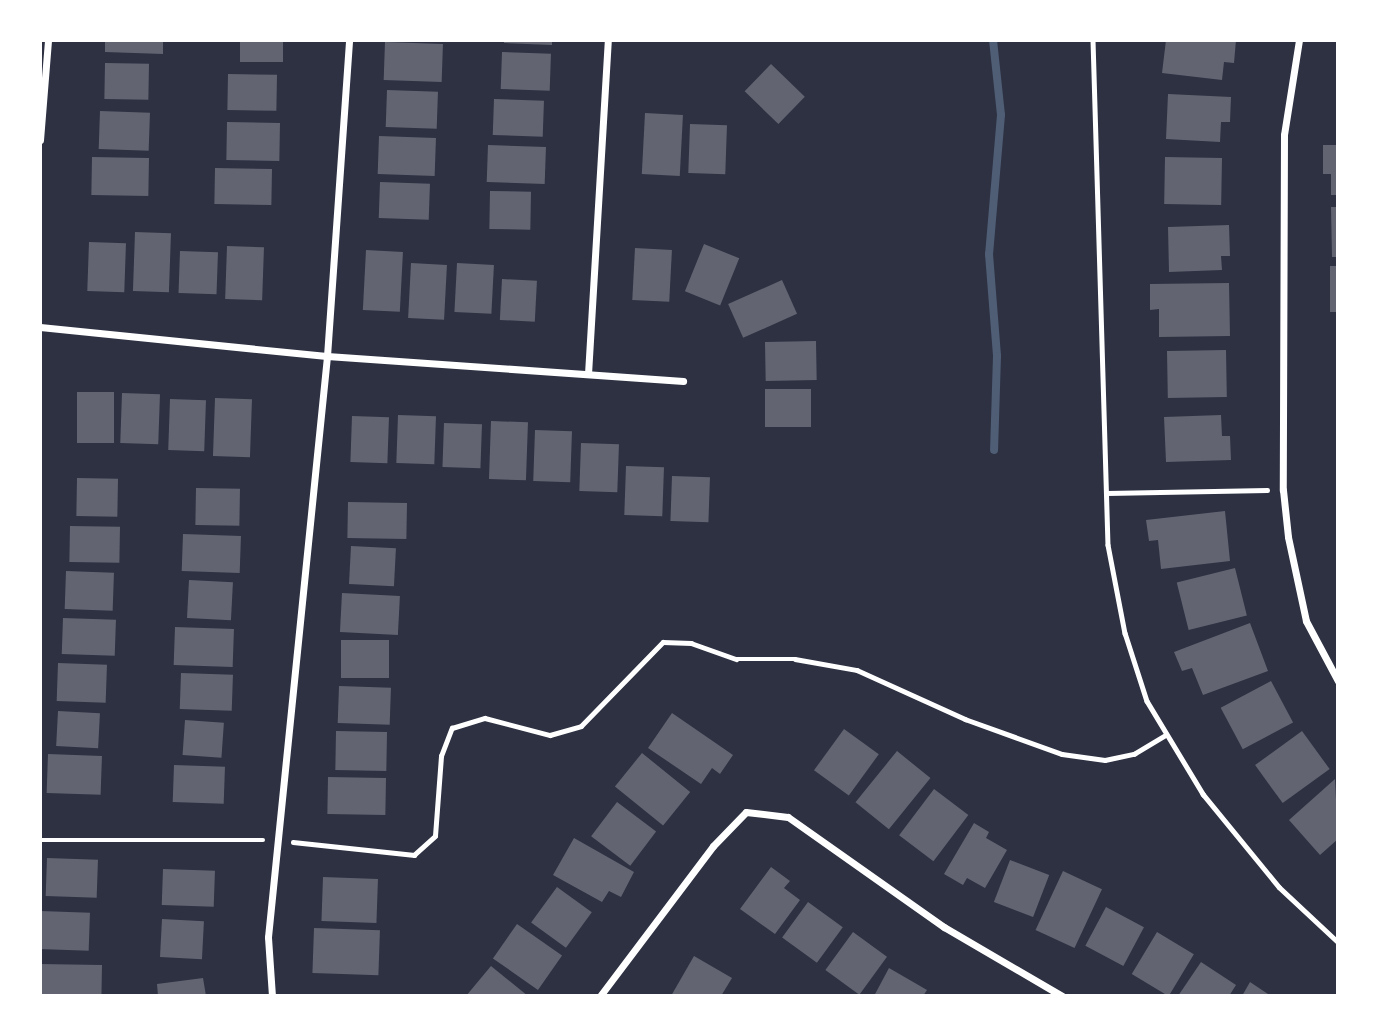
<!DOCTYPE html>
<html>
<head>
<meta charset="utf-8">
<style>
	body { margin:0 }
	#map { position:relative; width:1378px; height:1036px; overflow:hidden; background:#2d3142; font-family:Ubuntu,sans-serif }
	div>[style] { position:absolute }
	.stream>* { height:8px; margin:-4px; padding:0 4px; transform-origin:4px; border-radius:4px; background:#4f5d75 }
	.building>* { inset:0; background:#626471; transform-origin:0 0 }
	.path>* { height:4.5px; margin:-2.25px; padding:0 2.25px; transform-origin:2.25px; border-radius:2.25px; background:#fff }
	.minor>* { height:7px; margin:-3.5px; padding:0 3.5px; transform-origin:3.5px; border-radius:3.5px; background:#fff }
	span { translate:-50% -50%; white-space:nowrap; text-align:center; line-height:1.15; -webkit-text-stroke:7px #fff; paint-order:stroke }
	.frame { position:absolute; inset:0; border:42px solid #fff; pointer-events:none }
</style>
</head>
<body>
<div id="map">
	<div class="stream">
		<div style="left:993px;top:40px;width:75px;rotate:83.9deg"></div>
		<div style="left:1001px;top:115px;width:140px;rotate:94.9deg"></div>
		<div style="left:989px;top:254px;width:102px;rotate:85.5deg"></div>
		<div style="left:997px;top:356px;width:94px;rotate:91.8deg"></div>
	</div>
	<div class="building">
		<div style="clip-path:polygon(105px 40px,163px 40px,163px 54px,105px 52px)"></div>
		<div style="left:240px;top:40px;width:43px;height:22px"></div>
		<div style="clip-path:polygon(504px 40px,552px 40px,552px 45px,504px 43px)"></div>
		<div style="clip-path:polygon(1166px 40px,1236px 40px,1234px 63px,1224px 62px,1222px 80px,1162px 73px)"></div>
		<div style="left:385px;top:42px;width:58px;height:38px;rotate:2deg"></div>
		<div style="left:502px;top:52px;width:49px;height:37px;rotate:2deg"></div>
		<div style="left:105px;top:63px;width:44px;height:36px;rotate:1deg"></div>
		<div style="left:771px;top:64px;width:47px;height:38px;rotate:44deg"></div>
		<div style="left:228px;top:74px;width:49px;height:36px;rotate:1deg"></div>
		<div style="left:387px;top:90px;width:51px;height:37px;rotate:2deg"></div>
		<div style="clip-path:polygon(1168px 94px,1231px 97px,1230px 122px,1221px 122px,1220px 142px,1166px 139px)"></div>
		<div style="left:494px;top:99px;width:50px;height:36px;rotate:2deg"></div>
		<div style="left:100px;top:111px;width:50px;height:38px;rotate:2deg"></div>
		<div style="left:645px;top:113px;width:38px;height:61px;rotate:3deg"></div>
		<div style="left:227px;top:122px;width:53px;height:38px;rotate:1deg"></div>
		<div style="left:690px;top:124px;width:37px;height:49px;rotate:2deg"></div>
		<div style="left:379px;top:136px;width:57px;height:38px;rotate:2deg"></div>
		<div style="left:488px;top:145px;width:58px;height:37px;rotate:2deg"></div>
		<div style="clip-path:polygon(1323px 145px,1338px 145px,1338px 195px,1331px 195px,1331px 174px,1323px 174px)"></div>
		<div style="left:92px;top:157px;width:57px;height:38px;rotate:1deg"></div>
		<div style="left:1165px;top:157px;width:57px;height:47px;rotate:1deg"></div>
		<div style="left:215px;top:168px;width:57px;height:36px;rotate:1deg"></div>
		<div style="left:380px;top:182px;width:50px;height:36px;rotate:2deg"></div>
		<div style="left:490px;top:191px;width:41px;height:38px;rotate:1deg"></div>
		<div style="clip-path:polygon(1331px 207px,1338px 207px,1338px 257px,1332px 257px)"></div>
		<div style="clip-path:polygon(1229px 225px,1230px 256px,1221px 256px,1222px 270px,1169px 272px,1168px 227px)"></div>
		<div style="left:135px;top:232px;width:36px;height:59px;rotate:2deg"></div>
		<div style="left:89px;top:242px;width:37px;height:49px;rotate:2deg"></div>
		<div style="left:704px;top:244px;width:38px;height:51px;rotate:22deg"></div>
		<div style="left:227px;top:246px;width:37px;height:53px;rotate:2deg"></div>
		<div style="left:635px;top:248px;width:37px;height:52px;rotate:3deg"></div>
		<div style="left:366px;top:250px;width:37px;height:60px;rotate:3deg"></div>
		<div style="left:180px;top:251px;width:38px;height:42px;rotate:2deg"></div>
		<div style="left:411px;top:263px;width:36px;height:55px;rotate:3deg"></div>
		<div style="left:457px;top:263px;width:37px;height:49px;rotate:3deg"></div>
		<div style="left:1330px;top:266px;width:8px;height:46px"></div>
		<div style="left:502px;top:279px;width:35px;height:41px;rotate:3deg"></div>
		<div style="left:782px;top:280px;width:37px;height:59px;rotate:66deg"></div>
		<div style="clip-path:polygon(1229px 283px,1230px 336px,1159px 337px,1159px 309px,1150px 310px,1150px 284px)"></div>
		<div style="left:816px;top:341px;width:39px;height:51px;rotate:89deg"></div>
		<div style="left:1226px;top:350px;width:47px;height:59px;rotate:89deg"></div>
		<div style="left:765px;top:389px;width:46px;height:38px"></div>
		<div style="left:77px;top:392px;width:37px;height:51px"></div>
		<div style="left:122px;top:393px;width:38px;height:50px;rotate:2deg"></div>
		<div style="left:215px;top:398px;width:37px;height:58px;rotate:2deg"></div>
		<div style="left:170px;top:399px;width:36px;height:51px;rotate:2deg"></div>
		<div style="left:398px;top:415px;width:38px;height:48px;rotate:2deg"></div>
		<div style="clip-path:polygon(1221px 415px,1222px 436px,1230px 436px,1231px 460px,1166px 462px,1164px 417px)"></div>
		<div style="left:352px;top:416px;width:37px;height:46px;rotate:2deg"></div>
		<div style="left:491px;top:421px;width:37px;height:58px;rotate:2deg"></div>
		<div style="left:444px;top:423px;width:38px;height:44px;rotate:2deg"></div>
		<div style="left:535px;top:430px;width:37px;height:51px;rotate:2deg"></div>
		<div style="left:581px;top:443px;width:38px;height:48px;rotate:2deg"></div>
		<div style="left:626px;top:466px;width:38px;height:49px;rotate:2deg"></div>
		<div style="left:672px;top:476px;width:38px;height:45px;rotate:2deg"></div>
		<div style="left:77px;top:478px;width:41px;height:38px;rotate:1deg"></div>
		<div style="left:196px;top:488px;width:44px;height:37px;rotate:1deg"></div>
		<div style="left:348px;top:502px;width:59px;height:36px;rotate:1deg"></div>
		<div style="clip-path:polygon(1225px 511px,1230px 561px,1161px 569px,1158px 540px,1149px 541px,1146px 520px)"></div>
		<div style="left:70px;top:526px;width:50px;height:36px;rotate:1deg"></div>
		<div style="left:183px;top:534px;width:58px;height:37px;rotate:2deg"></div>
		<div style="left:351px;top:546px;width:45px;height:38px;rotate:3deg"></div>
		<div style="left:1235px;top:568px;width:49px;height:60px;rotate:76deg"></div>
		<div style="left:66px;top:571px;width:48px;height:38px;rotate:2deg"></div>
		<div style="left:189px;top:580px;width:44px;height:38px;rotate:3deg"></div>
		<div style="left:342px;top:593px;width:58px;height:39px;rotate:3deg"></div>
		<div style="left:63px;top:618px;width:53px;height:36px;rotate:2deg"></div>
		<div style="clip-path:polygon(1250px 623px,1268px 671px,1203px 695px,1192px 668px,1182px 671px,1174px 652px)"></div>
		<div style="left:175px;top:627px;width:59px;height:38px;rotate:2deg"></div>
		<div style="left:341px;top:640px;width:48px;height:38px"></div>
		<div style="left:58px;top:663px;width:49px;height:38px;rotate:2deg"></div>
		<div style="left:181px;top:673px;width:52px;height:36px;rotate:2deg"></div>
		<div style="left:1271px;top:681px;width:47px;height:57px;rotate:62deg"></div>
		<div style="left:339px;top:686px;width:52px;height:37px;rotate:2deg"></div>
		<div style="left:58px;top:711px;width:42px;height:35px;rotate:3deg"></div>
		<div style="clip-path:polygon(672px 713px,733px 755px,720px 774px,712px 768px,701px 784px,648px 748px)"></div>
		<div style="left:185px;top:720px;width:39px;height:35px;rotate:4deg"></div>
		<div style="left:844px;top:729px;width:43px;height:51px;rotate:36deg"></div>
		<div style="left:336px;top:731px;width:51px;height:39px;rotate:1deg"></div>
		<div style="left:1302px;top:731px;width:47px;height:58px;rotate:54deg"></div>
		<div style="left:897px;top:751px;width:43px;height:66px;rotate:39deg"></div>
		<div style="left:642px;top:753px;width:62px;height:43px;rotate:39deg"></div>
		<div style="left:48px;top:754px;width:54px;height:39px;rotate:2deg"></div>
		<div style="left:174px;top:765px;width:51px;height:37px;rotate:2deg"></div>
		<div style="left:328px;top:777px;width:58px;height:37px;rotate:1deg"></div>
		<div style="clip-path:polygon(1335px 779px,1338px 839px,1320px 855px,1289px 820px)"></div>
		<div style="left:934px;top:789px;width:43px;height:58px;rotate:37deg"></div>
		<div style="left:617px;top:802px;width:49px;height:43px;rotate:37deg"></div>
		<div style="clip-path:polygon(974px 823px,989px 832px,986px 838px,1007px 850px,985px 888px,967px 878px,963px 885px,944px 874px)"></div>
		<div style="clip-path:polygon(574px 838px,634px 872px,621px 897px,609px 891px,602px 902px,553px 875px)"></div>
		<div style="left:47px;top:858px;width:51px;height:38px;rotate:2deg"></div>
		<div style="left:1010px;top:860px;width:42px;height:45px;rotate:21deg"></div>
		<div style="clip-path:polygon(771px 867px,790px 881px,784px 888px,800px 900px,775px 934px,740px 909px)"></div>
		<div style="left:163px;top:869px;width:52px;height:36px;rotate:2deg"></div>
		<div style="left:1063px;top:871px;width:43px;height:65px;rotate:25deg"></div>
		<div style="left:323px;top:877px;width:55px;height:44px;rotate:2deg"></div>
		<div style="left:557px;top:887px;width:43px;height:44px;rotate:36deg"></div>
		<div style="left:808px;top:902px;width:43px;height:44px;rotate:36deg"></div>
		<div style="left:1106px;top:907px;width:43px;height:44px;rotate:28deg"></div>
		<div style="left:40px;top:911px;width:50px;height:38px;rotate:2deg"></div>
		<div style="left:162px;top:919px;width:42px;height:38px;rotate:3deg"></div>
		<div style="left:517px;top:924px;width:55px;height:42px;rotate:35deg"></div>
		<div style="left:314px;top:928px;width:66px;height:45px;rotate:2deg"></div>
		<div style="left:853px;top:932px;width:42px;height:47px;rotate:36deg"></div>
		<div style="left:1157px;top:932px;width:43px;height:49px;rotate:31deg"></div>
		<div style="clip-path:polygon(694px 956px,732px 978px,721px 996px,671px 996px)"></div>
		<div style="clip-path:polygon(1201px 962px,1236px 985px,1229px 996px,1178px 996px)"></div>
		<div style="left:40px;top:964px;width:62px;height:32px;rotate:1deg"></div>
		<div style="clip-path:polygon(491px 966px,528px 996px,466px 996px)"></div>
		<div style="clip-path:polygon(889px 968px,927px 990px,923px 996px,874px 996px)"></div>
		<div style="clip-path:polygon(203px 978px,206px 996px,158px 996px,157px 984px)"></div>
		<div style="clip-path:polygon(1250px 982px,1271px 996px,1242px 996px)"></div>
	</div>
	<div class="path">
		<div style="left:1093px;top:40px;width:505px;rotate:88.3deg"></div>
		<div style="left:1108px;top:545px;width:90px;rotate:79.1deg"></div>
		<div style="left:1125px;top:633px;width:71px;rotate:72.1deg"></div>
		<div style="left:1147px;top:701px;width:109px;rotate:58.9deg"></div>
		<div style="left:1203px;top:794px;width:120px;rotate:50.7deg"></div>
		<div style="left:1279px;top:887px;width:81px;rotate:43deg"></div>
		<div style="left:1107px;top:493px;width:160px;rotate:-1.1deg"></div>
		<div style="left:40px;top:840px;width:223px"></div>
		<div style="left:293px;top:842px;width:122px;rotate:6.1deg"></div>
		<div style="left:414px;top:855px;width:28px;rotate:-42deg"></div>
		<div style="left:435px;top:836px;width:80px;rotate:-85.7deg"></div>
		<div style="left:441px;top:756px;width:30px;rotate:-69deg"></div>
		<div style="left:452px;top:728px;width:34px;rotate:-17deg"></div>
		<div style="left:485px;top:718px;width:67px;rotate:14.7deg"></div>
		<div style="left:550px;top:735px;width:32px;rotate:-16deg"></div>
		<div style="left:581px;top:726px;width:117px;rotate:-45.7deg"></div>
		<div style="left:663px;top:642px;width:28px;rotate:2deg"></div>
		<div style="left:691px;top:643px;width:48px;rotate:19.6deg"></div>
		<div style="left:736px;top:659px;width:59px"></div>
		<div style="left:795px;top:659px;width:63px;rotate:10.1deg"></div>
		<div style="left:857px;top:670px;width:119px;rotate:24.4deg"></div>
		<div style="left:965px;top:719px;width:103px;rotate:19.8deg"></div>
		<div style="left:1062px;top:754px;width:43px;rotate:7.9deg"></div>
		<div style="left:1105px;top:760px;width:30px;rotate:-12deg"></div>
		<div style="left:1134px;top:754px;width:35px;rotate:-31deg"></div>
	</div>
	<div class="minor">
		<div style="left:1299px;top:40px;width:96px;rotate:99deg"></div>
		<div style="left:1284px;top:135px;width:355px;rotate:90.2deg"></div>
		<div style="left:1283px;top:490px;width:47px;rotate:83.9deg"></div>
		<div style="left:1288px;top:537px;width:86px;rotate:77.9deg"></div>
		<div style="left:1306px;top:621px;width:68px;rotate:61.9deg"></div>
		<div style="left:40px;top:140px;width:100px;rotate:-85.4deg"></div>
		<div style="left:40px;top:327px;width:288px;rotate:5.8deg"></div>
		<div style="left:327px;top:356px;width:357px;rotate:4deg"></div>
		<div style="left:588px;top:374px;width:335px;rotate:-86.6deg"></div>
		<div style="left:272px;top:996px;width:59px;rotate:-93.9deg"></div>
		<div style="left:268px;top:937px;width:584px;rotate:-84.2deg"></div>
		<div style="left:327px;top:356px;width:317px;rotate:-86deg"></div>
		<div style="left:600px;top:996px;width:188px;rotate:-53deg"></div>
		<div style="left:713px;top:846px;width:47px;rotate:-45.9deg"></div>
		<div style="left:746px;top:812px;width:42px;rotate:6.8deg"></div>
		<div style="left:788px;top:817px;width:191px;rotate:35.2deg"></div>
		<div style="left:944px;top:927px;width:137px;rotate:30.3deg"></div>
	</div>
	<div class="frame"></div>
</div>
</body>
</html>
